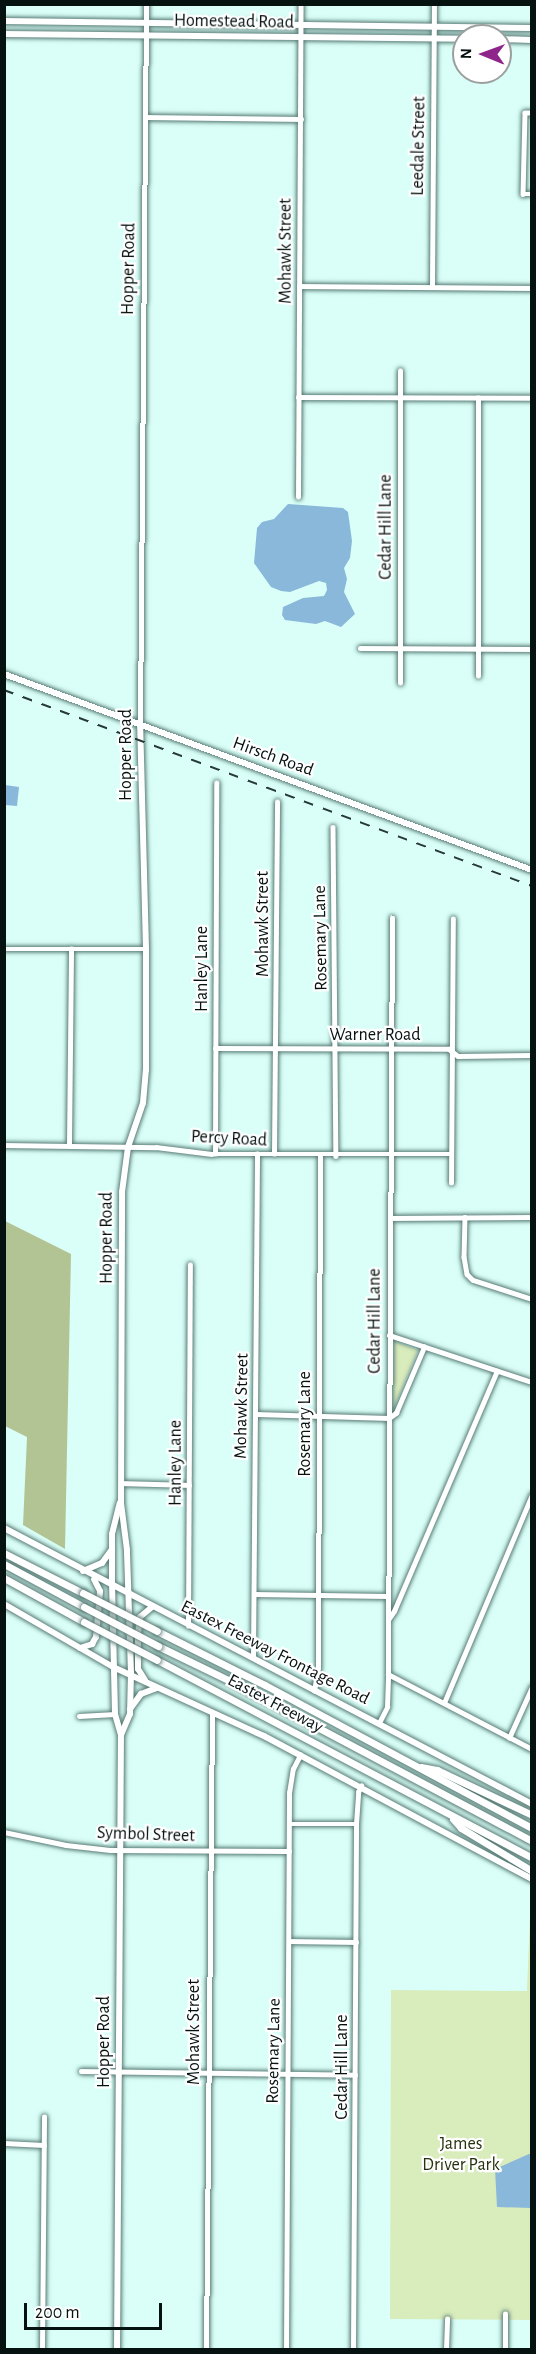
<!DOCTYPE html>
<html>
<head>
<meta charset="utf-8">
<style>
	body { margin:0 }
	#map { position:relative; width:536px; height:2354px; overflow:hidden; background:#d9fff8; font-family:"Alegreya Sans",sans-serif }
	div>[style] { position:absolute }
	.green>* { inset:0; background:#d9ecbc }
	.forest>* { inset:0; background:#b2c493 }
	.water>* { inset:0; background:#8ab8da }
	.roads { filter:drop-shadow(0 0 2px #587b75) drop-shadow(0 0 2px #587b75) }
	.minor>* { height:4.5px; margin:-2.25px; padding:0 2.25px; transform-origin:2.25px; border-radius:2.25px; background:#fff }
	.major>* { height:6px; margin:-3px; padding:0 3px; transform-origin:3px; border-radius:3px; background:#fff }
	.highway>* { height:7px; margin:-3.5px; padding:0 3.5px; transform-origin:3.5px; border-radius:3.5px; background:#fff }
	.rail>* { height:1.5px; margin-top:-0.75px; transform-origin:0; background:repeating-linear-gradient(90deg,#273936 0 10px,transparent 0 20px) }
	.bridges { filter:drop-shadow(0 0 2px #587b75) drop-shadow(0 0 2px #587b75) }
	.highway-bridge>* { height:7px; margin:-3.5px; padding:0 3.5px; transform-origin:3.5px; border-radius:3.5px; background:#fff }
	span { translate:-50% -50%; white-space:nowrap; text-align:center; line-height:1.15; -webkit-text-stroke:4.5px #fff; paint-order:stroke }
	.street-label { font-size:18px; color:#051210 }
	.park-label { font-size:18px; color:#26320d }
	.frame { position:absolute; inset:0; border:6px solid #051210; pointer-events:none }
	.north { position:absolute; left:452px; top:24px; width:60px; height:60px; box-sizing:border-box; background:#fff; border:2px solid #9ba09f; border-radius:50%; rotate:271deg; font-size:16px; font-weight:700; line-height:24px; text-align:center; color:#051210 }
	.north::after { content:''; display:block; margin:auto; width:21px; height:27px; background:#8d258a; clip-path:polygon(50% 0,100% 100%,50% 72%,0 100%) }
	.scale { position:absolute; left:24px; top:2303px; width:138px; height:27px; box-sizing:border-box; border:3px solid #051210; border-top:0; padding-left:8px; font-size:18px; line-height:21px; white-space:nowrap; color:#051210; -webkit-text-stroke:4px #fff; paint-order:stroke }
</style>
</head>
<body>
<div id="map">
	<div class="green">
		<div style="clip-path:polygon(394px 1341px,418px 1350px,393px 1410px)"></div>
		<div style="clip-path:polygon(531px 1888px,531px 2320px,390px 2319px,391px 1990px,527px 1991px)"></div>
	</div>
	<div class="forest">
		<div style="clip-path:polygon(5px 1221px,71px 1254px,65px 1549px,23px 1525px,27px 1437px,5px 1426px)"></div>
	</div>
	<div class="water">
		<div style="clip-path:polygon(288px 504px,343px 508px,348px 512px,352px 541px,350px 558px,344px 568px,347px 579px,344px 592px,355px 614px,341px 627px,325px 621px,316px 624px,285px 620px,282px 615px,283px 607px,303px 598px,324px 596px,327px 590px,326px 583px,319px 581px,290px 592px,281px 591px,271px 587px,254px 563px,257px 528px,262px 522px,274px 519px)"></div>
		<div style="clip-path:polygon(5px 785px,19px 787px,17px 806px,5px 805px)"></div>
		<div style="clip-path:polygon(529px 2154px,531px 2154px,531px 2208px,497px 2207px,495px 2169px)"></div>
	</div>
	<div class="roads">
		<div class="minor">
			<div style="left:532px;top:113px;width:7px;rotate:180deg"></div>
			<div style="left:525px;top:113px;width:81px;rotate:91.4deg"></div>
			<div style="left:523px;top:194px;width:9px"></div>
			<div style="left:145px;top:117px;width:156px;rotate:0.7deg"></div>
			<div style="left:299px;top:286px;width:233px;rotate:0.5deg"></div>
			<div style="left:432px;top:287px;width:283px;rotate:-89.6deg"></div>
			<div style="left:298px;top:397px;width:234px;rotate:0.2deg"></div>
			<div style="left:298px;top:497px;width:493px;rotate:-89.7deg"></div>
			<div style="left:360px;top:648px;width:172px;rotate:0.3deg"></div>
			<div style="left:478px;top:676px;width:278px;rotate:-90deg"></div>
			<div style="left:400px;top:683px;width:312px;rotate:-90deg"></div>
			<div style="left:140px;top:724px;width:720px;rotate:-89.52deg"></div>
			<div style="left:333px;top:827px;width:329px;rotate:89.5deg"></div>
			<div style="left:4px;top:949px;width:142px"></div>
			<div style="left:215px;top:1048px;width:234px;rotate:0.2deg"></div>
			<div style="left:449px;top:1049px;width:11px;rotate:38deg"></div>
			<div style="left:458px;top:1056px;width:74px;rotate:-0.8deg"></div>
			<div style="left:69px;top:1144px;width:195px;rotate:-89.4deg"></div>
			<div style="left:4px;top:1145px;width:152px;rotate:0.8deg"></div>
			<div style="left:156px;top:1147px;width:56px;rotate:7.1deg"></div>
			<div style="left:212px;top:1154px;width:240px"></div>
			<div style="left:215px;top:1154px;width:371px;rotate:-89.8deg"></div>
			<div style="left:274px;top:1154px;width:352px;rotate:-89.5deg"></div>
			<div style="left:451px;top:1183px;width:264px;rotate:-89.6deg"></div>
			<div style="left:465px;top:1217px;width:40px;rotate:91.4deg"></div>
			<div style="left:464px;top:1257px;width:17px;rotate:80deg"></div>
			<div style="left:467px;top:1274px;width:8px;rotate:45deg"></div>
			<div style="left:473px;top:1280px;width:62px;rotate:17.9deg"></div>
			<div style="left:390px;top:1218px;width:142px;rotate:-0.4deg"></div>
			<div style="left:389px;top:1335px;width:151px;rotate:18.2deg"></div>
			<div style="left:256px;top:1414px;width:133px;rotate:1.7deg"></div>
			<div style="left:389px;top:1418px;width:9px;rotate:-36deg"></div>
			<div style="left:396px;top:1413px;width:72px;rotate:-67deg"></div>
			<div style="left:121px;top:1483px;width:68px;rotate:1.7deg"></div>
			<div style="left:254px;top:1594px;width:133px;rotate:0.9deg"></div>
			<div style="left:388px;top:1620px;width:11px;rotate:-56deg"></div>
			<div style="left:394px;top:1611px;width:261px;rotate:-66.8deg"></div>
			<div style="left:188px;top:1626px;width:361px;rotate:-89.7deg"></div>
			<div style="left:253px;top:1657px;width:503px;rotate:-89.54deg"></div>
			<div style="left:388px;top:1674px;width:162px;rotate:27.5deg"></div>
			<div style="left:314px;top:1691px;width:23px;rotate:-80deg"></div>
			<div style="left:318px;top:1668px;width:512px;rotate:-89.78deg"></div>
			<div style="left:444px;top:1703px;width:226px;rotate:-67.1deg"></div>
			<div style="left:79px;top:1716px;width:36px;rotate:-3deg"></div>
			<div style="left:379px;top:1723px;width:18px;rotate:-63deg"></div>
			<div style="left:387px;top:1707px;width:33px;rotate:-88deg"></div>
			<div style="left:388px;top:1674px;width:756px;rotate:-89.7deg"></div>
			<div style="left:509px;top:1738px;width:56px;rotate:-65.7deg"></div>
			<div style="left:289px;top:1824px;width:67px"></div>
			<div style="left:4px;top:1832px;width:63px;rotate:11.8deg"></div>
			<div style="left:66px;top:1845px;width:44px;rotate:6.5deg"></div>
			<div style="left:110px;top:1850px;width:179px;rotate:0.3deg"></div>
			<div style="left:289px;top:1941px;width:67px;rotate:0.9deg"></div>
			<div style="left:81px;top:2071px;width:274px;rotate:0.8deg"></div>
			<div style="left:4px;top:2143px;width:40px;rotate:2.9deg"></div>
			<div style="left:42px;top:2350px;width:233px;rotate:-89.5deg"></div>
			<div style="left:206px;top:2350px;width:636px;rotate:-89.46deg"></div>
			<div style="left:286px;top:2350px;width:557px;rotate:-89.69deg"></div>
			<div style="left:289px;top:1793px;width:24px;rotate:-81deg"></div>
			<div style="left:293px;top:1769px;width:16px;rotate:-63deg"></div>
			<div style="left:353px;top:2350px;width:526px;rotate:-89.67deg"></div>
			<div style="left:356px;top:1824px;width:32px;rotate:-86deg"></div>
			<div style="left:358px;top:1792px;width:7px;rotate:-63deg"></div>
			<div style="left:446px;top:2350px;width:31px;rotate:-88deg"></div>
			<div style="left:505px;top:2350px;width:36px;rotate:-90deg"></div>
		</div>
		<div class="major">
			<div style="left:4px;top:21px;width:528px;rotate:0.76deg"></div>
			<div style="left:4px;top:34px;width:460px;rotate:0.6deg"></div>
			<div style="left:500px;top:39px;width:32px;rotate:2deg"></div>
			<div style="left:4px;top:674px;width:563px;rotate:20.37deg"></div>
			<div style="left:4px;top:1528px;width:596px;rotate:27.6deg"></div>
			<div style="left:83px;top:1571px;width:21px;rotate:-23deg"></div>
			<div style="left:102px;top:1563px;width:17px;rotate:-54deg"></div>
			<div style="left:4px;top:1604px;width:126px;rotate:30deg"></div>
			<div style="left:113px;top:1667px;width:166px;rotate:24.6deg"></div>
			<div style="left:264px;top:1736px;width:304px;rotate:28.1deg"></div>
			<div style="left:80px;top:1648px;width:13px;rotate:-18deg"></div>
			<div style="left:92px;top:1644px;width:8px;rotate:-60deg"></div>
			<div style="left:96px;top:1637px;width:46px;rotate:-85deg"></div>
			<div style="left:100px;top:1591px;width:13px;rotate:-117deg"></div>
			<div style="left:145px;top:1680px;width:13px;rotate:-122deg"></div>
			<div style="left:138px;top:1669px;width:35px;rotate:-90deg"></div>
			<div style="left:138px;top:1634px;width:17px;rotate:-83deg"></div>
			<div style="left:140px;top:1617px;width:16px;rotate:-40deg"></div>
			<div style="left:130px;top:1709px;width:19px;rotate:-54deg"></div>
			<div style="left:141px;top:1694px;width:17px;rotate:-21deg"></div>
			<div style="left:121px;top:1735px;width:23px;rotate:-67deg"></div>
			<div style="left:130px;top:1714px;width:41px;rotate:-88.6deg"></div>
			<div style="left:131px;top:1673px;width:123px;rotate:-91.9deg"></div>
			<div style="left:127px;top:1550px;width:47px;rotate:-97.3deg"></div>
			<div style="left:121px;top:1503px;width:311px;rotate:-89.8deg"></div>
			<div style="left:122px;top:1192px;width:45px;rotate:-82.4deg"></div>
			<div style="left:128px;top:1147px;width:46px;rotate:-71.2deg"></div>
			<div style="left:143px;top:1103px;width:33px;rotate:-85deg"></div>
			<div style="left:146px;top:1070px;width:121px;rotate:-90deg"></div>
			<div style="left:146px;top:949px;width:225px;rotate:-91.5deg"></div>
			<div style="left:117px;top:2350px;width:615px;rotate:-89.63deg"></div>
			<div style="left:121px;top:1735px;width:22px;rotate:-106deg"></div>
			<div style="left:115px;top:1714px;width:137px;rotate:-91.3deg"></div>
			<div style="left:112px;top:1577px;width:43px;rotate:-90deg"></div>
			<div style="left:112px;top:1534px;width:32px;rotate:-76deg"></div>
		</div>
		<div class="highway">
			<div style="left:4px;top:1553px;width:89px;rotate:26.9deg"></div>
			<div style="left:4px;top:1564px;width:91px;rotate:28.3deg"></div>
			<div style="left:4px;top:1578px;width:91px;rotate:28.8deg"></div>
			<div style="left:157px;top:1631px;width:121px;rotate:26.6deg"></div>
			<div style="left:265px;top:1685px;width:303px;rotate:28.2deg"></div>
			<div style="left:158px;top:1646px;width:80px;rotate:25.9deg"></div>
			<div style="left:230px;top:1681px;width:342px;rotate:27.9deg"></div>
			<div style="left:157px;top:1660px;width:424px;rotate:27.8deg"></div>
			<div style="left:421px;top:1767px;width:16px;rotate:11deg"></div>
			<div style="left:437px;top:1770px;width:105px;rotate:25.3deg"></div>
			<div style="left:453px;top:1819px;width:12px;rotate:48deg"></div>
			<div style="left:461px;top:1828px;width:83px;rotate:31.2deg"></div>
		</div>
	</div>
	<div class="rail">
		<div style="left:4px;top:690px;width:563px;rotate:20.37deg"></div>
	</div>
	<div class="bridges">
		<div class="highway-bridge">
			<div style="left:83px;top:1593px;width:83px;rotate:27.2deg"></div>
			<div style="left:84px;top:1607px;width:84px;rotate:27.8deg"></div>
			<div style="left:84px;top:1622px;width:82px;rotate:27.5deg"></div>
		</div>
	</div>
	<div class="street-label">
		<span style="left:234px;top:22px;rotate:1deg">Homestead Road</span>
		<span style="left:419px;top:146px;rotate:-89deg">Leedale Street</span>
		<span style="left:286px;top:251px;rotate:-90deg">Mohawk Street</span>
		<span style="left:129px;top:269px;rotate:-89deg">Hopper Road</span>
		<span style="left:386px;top:527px;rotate:-90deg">Cedar Hill Lane</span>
		<span style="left:126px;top:755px;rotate:-90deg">Hopper Road</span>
		<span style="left:273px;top:757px;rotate:20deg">Hirsch Road</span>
		<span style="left:263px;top:924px;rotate:-90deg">Mohawk Street</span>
		<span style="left:321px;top:938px;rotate:-91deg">Rosemary Lane</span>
		<span style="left:202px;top:969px;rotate:-90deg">Hanley Lane</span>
		<span style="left:375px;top:1035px">Warner Road</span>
		<span style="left:229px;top:1139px;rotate:3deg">Percy Road</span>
		<span style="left:107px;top:1238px;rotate:-90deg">Hopper Road</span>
		<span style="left:375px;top:1321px;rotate:-90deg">Cedar Hill Lane</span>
		<span style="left:242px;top:1406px;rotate:-89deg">Mohawk Street</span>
		<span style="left:305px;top:1424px;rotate:-90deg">Rosemary Lane</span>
		<span style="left:176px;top:1463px;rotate:-90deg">Hanley Lane</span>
		<span style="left:275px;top:1653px;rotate:27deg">Eastex Freeway Frontage Road</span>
		<span style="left:275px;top:1704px;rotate:28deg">Eastex Freeway</span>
		<span style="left:146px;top:1835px;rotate:2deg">Symbol Street</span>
		<span style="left:194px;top:2032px;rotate:-90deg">Mohawk Street</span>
		<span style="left:104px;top:2042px;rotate:-90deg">Hopper Road</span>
		<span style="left:274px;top:2051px;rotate:-89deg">Rosemary Lane</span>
		<span style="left:342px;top:2067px;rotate:-90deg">Cedar Hill Lane</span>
	</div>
	<div class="park-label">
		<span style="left:461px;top:2155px">James<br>Driver Park</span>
	</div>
	<div class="frame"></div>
	<div class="north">N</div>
	<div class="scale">200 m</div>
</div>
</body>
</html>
